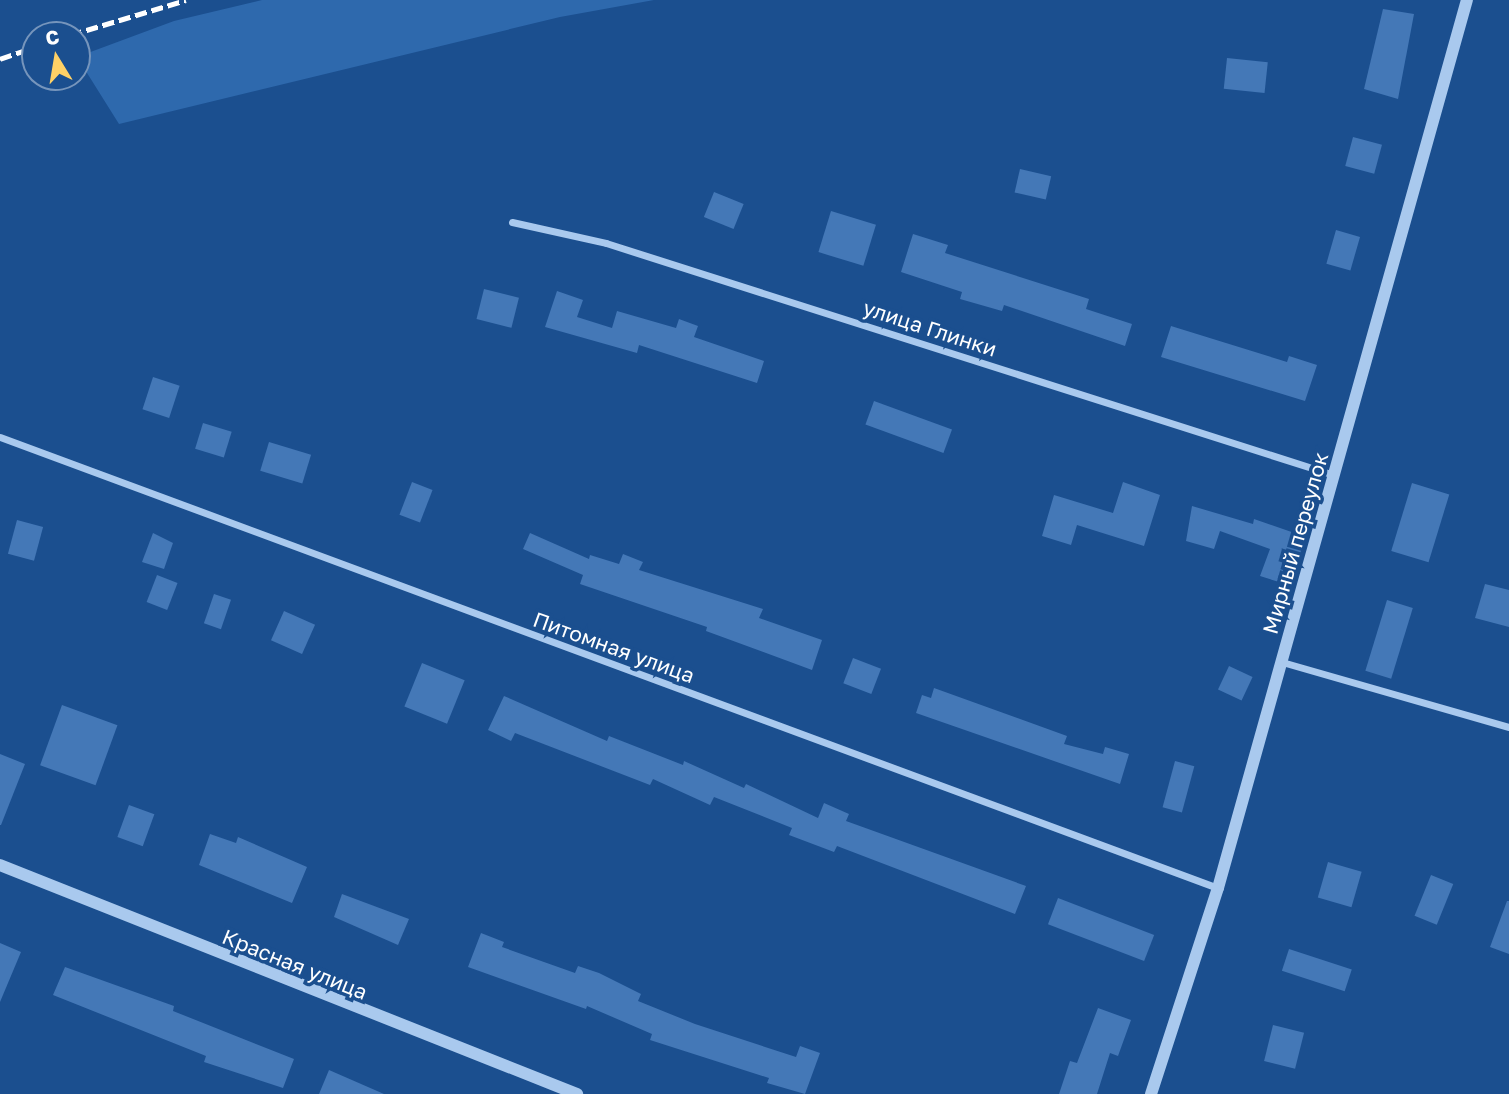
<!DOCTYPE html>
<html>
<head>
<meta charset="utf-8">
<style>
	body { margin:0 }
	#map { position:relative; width:1509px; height:1094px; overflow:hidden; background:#1b4f8f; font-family:"Golos Text",sans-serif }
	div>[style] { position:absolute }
	.green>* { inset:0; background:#2e69ad }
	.building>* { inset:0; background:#4478b7; transform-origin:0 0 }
	.minor>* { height:7px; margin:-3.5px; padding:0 3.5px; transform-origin:3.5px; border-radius:3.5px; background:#a9c9ee }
	.tertiary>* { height:12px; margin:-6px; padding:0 6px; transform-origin:6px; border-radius:6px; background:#a9c9ee }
	.rail>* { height:5px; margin-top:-2.5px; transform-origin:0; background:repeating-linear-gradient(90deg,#fff 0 12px,transparent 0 17px) }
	span { translate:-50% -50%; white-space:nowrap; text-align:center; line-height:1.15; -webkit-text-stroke:7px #1b4f8f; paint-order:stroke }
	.street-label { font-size:21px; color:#fff }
	.north { position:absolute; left:21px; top:21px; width:70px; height:70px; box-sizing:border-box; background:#1b4f8f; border:2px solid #7695bc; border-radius:50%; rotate:349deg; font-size:19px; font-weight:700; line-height:28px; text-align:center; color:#fff }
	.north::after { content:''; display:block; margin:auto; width:24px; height:32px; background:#ffd166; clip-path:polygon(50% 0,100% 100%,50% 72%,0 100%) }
</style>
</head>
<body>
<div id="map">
	<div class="green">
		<div style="clip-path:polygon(262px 0,654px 0,560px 17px,119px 124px,77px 57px,174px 21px)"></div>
	</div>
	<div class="building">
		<div style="clip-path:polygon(1383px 9px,1414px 14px,1398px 99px,1364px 89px)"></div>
		<div style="left:1227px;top:58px;width:41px;height:31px;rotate:6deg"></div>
		<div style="left:1353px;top:137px;width:30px;height:30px;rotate:15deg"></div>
		<div style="left:1020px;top:169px;width:32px;height:24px;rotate:13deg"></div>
		<div style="left:714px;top:192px;width:32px;height:27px;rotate:22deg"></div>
		<div style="left:831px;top:211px;width:47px;height:43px;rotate:17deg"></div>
		<div style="left:1336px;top:230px;width:25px;height:35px;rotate:16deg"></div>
		<div style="clip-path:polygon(913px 234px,948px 245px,945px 253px,1089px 299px,1086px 309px,1132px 324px,1125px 346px,1004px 305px,1002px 311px,960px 299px,962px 292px,901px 272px)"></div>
		<div style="left:484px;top:289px;width:36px;height:31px;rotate:14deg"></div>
		<div style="clip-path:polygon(557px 291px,583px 300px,577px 317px,612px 328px,617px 311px,676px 328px,679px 319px,698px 326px,694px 337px,764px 361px,757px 383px,639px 345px,637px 353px,545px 327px)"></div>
		<div style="clip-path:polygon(1171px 326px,1287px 362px,1289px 356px,1317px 365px,1305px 401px,1161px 357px)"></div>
		<div style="left:153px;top:377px;width:28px;height:34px;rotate:18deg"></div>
		<div style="left:874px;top:401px;width:83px;height:25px;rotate:20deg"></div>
		<div style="left:203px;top:423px;width:30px;height:27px;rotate:17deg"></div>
		<div style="left:269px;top:442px;width:44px;height:30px;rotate:17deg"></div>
		<div style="left:412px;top:482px;width:22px;height:35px;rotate:21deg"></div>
		<div style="clip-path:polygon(1123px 482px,1160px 495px,1144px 546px,1077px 525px,1071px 545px,1042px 536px,1054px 495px,1113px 513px)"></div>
		<div style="left:1412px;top:483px;width:39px;height:71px;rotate:17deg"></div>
		<div style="clip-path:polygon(1192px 506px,1253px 524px,1254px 519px,1306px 537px,1297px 562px,1287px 559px,1279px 582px,1260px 576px,1270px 549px,1220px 531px,1214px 549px,1186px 541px)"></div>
		<div style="left:17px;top:520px;width:27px;height:35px;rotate:15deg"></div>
		<div style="clip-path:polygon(153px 533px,173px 543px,164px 569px,142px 562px)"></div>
		<div style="clip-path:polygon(530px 533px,589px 559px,590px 555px,619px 564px,623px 554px,643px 562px,639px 570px,763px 609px,759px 618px,822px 640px,812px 670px,706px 631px,707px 627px,580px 584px,583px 575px,523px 549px)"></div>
		<div style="left:157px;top:575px;width:22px;height:29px;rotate:21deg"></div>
		<div style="clip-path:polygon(1485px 584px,1509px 590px,1509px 627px,1475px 618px)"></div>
		<div style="left:214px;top:594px;width:18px;height:31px;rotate:19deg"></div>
		<div style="left:1387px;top:600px;width:27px;height:74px;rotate:17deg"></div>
		<div style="left:284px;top:611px;width:34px;height:32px;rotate:24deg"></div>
		<div style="left:853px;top:658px;width:30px;height:27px;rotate:21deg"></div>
		<div style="left:422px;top:663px;width:46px;height:47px;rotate:22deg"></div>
		<div style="left:1229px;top:666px;width:26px;height:26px;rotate:25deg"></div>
		<div style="clip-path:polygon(934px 688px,1067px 736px,1064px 744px,1103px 754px,1105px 747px,1129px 754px,1120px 784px,916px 713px,922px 695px,931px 698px)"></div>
		<div style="clip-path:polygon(504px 696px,607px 741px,609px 736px,683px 765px,684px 761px,744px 788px,746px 784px,818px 818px,824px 803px,849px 814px,846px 821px,1026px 886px,1015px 914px,837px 846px,834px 852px,789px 835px,792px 828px,714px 797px,710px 805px,653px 779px,650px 785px,515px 733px,511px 741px,488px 730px)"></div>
		<div style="left:62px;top:705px;width:59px;height:64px;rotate:20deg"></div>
		<div style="clip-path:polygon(0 754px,25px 764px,1px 825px,0 825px)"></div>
		<div style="left:1175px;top:761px;width:20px;height:48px;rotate:15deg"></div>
		<div style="left:129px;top:805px;width:27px;height:34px;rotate:20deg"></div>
		<div style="clip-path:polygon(210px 834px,236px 843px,238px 837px,307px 867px,292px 903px,199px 865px)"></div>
		<div style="left:1328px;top:862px;width:35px;height:37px;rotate:16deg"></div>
		<div style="left:1431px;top:875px;width:24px;height:44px;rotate:22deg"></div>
		<div style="clip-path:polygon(342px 894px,409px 919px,398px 945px,334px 917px)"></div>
		<div style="left:1058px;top:898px;width:103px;height:28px;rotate:21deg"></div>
		<div style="clip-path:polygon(1507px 901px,1509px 901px,1509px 954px,1490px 947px)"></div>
		<div style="clip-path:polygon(481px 933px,504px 942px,502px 947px,575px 973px,578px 966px,599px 973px,641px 994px,638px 1001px,695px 1024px,796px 1057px,800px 1046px,820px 1053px,805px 1094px,767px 1083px,769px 1078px,650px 1040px,652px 1034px,587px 1006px,586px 1009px,468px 967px)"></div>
		<div style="clip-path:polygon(0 943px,21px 952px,0 1002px)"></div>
		<div style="left:1289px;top:949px;width:66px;height:23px;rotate:18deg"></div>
		<div style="clip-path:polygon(65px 967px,174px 1006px,173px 1011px,294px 1059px,283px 1088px,204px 1062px,206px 1056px,53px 995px)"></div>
		<div style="clip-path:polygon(1098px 1008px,1131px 1020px,1118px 1056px,1110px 1053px,1097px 1094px,1059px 1094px,1070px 1061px,1077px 1063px)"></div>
		<div style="left:1273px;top:1025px;width:32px;height:37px;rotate:14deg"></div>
		<div style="clip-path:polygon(329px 1070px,384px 1094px,319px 1094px)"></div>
	</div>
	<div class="minor">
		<div style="left:512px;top:222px;width:96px;rotate:12.6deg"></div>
		<div style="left:606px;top:243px;width:764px;rotate:17.68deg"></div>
		<div style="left:0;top:437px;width:1299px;rotate:20.32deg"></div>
		<div style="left:1282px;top:662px;width:236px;rotate:16deg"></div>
	</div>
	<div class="tertiary">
		<div style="left:0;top:865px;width:621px;rotate:21.65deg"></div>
		<div style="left:1151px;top:1094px;width:217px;rotate:-72deg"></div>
		<div style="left:1218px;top:888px;width:922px;rotate:-74.34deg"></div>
	</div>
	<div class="rail">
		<div style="left:70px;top:35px;width:121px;rotate:-16.8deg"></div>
		<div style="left:0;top:59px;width:37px;rotate:-19deg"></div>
	</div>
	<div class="street-label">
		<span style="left:930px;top:328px;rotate:18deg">улица Глинки</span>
		<span style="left:1295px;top:543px;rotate:-74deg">Мирный переулок</span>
		<span style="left:614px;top:647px;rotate:20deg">Питомная улица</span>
		<span style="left:295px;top:964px;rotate:22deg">Красная улица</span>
	</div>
	<div class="north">С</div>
</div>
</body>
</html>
